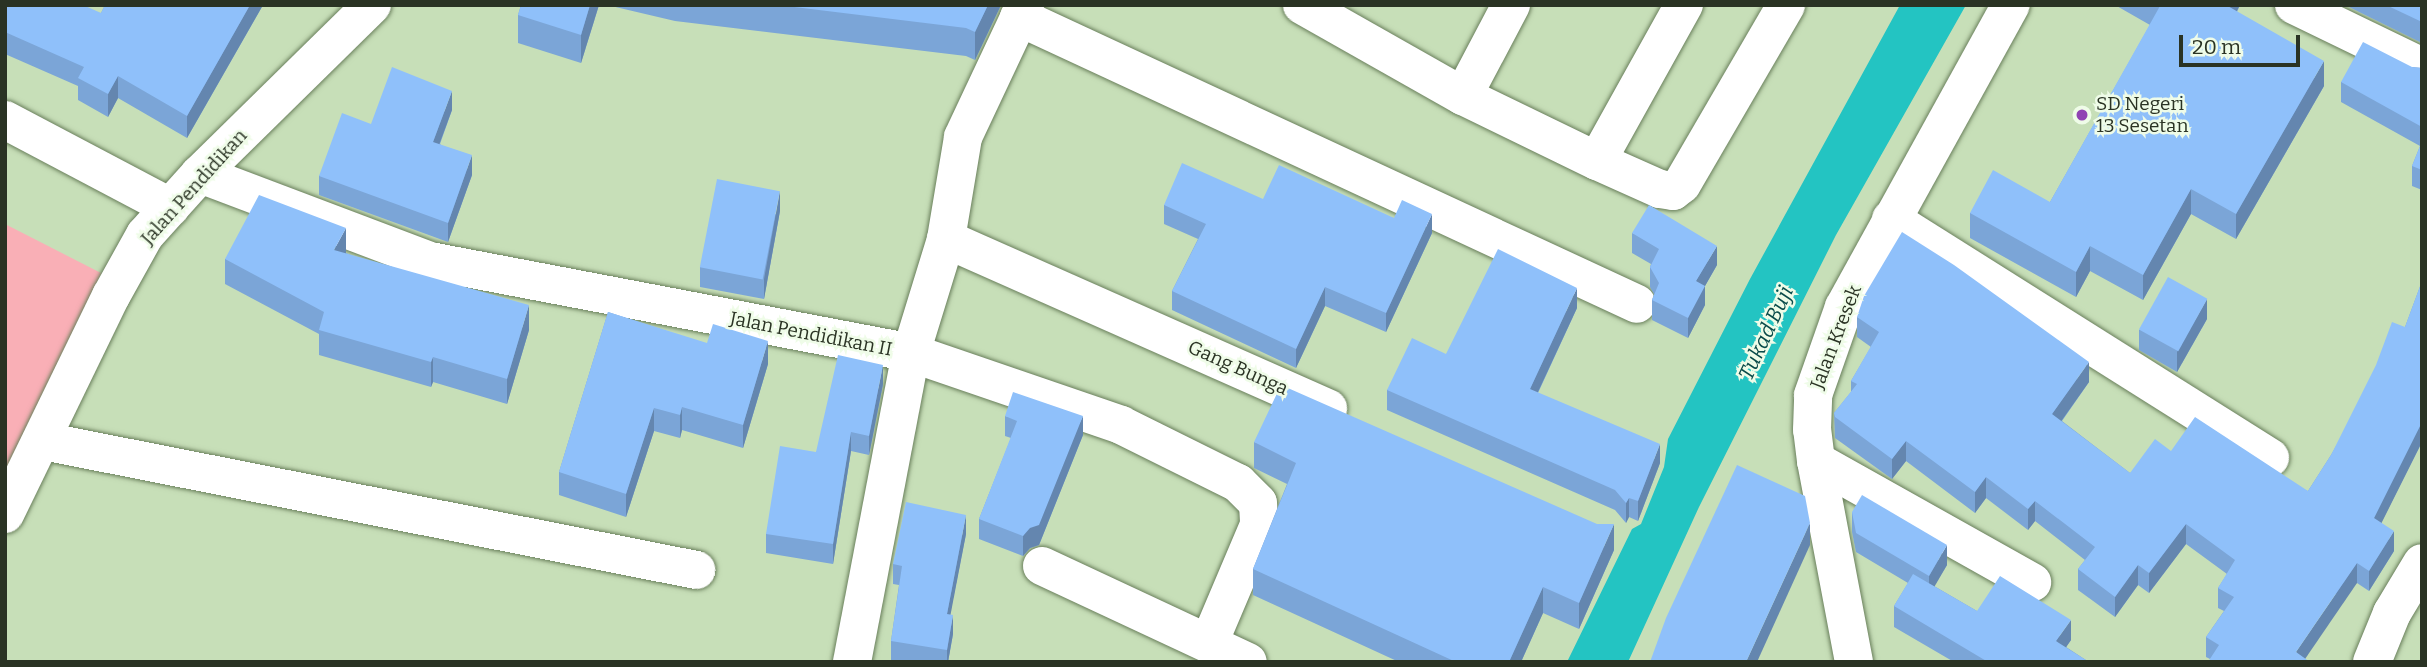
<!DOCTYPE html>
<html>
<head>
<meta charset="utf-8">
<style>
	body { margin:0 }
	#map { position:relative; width:2427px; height:667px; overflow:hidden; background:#c7dfb8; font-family:Bitter,serif }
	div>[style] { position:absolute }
	.green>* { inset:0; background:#f9afb6 }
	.water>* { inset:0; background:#23c4c2 }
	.roads { filter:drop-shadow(0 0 2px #697f5b) drop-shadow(0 0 2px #697f5b) }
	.minor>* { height:38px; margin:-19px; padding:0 19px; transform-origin:19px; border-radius:19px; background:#fff }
	.wall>* { inset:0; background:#7ba5d7 }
	.shaded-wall>* { inset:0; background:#6486af }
	.building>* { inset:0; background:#8fc0fa; transform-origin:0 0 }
	.dots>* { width:19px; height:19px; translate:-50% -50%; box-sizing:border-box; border:4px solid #effce8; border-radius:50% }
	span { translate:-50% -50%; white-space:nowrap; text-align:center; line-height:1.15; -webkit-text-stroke:5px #effce8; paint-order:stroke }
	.poi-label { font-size:19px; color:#2a3324 }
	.left { translate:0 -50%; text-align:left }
	.street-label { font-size:19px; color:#2a3324 }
	.water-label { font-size:21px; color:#094b4a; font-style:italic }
	.frame { position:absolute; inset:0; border:7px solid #2a3324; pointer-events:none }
	.scale { position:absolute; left:2179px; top:35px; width:121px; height:32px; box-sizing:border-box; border:4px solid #2a3324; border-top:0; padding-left:9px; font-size:21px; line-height:24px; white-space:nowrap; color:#2a3324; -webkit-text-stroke:5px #effce8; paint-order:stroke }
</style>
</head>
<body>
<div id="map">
	<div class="green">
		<div style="clip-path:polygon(5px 224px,101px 273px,5px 482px)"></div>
	</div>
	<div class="water">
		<div style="clip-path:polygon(1900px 5px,1966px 5px,1836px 235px,1699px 507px,1628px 662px,1567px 662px,1632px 529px,1641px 524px,1664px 467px,1668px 439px,1750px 279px)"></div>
	</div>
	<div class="roads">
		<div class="minor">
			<div style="left:1302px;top:5px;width:185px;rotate:29.5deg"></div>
			<div style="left:1463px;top:96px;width:149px;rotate:25.9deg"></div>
			<div style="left:1597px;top:161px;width:69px;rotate:24deg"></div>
			<div style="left:1660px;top:189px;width:13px;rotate:9deg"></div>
			<div style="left:1673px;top:191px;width:11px;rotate:-38deg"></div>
			<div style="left:1682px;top:184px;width:207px;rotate:-59.8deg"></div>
			<div style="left:2294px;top:5px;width:142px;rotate:25.8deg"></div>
			<div style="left:1019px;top:17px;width:681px;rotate:24.91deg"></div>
			<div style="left:1463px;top:96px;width:103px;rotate:-62.2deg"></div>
			<div style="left:5px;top:120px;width:187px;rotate:27.8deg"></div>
			<div style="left:1597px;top:161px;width:179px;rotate:-60.9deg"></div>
			<div style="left:200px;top:174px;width:246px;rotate:20.7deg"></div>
			<div style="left:430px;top:261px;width:490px;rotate:10.8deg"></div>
			<div style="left:911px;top:353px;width:222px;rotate:18.9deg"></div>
			<div style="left:1121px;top:425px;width:131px;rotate:26.4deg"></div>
			<div style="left:1238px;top:483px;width:28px;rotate:45deg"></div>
			<div style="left:1258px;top:503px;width:22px;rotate:87deg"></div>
			<div style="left:1259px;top:525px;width:128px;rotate:113deg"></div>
			<div style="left:1891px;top:219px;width:448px;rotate:32.2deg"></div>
			<div style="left:946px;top:239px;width:418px;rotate:23.9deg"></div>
			<div style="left:43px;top:441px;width:666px;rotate:11.17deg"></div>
			<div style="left:1816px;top:461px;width:248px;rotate:29.3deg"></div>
			<div style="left:5px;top:514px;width:242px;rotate:-64.1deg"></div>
			<div style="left:111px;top:296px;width:70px;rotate:-60.9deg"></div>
			<div style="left:145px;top:235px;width:82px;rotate:-48deg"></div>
			<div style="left:200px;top:174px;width:241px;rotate:-44.5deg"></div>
			<div style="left:1042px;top:566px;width:227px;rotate:25deg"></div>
			<div style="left:852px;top:662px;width:315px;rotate:-79.2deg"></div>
			<div style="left:911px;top:353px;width:119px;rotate:-72.9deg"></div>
			<div style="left:946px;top:239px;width:103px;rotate:-80.5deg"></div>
			<div style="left:963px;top:137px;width:146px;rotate:-64.8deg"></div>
			<div style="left:1854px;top:662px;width:205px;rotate:-100.7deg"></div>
			<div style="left:1816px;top:461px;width:31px;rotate:-97deg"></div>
			<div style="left:1812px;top:430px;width:35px;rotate:-88deg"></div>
			<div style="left:1813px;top:395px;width:93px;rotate:-70.6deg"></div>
			<div style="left:1844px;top:307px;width:345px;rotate:-61.1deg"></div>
			<div style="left:2372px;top:662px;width:53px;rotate:-67.8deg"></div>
			<div style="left:2392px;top:613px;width:58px;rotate:-59deg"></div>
		</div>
	</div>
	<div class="wall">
		<div style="clip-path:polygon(5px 5px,101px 13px,105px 5px,263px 5px,187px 138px,118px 98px,108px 117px,78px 100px,78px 86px,5px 54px)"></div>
		<div style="clip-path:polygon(521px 5px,599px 5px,581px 63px,518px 43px,518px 15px)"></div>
		<div style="clip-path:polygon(607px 5px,1001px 5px,975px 60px,966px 56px,675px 21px)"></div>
		<div style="clip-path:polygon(2115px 5px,2240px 5px,2237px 12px,2324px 86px,2236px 239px,2191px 214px,2143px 300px,2090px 271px,2076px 297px,1970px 238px,1970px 213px,2050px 202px,2150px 25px)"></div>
		<div style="clip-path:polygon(2345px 5px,2422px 5px,2422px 43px)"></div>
		<div style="clip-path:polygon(2412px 67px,2422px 68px,2422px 190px,2412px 186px,2412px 166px,2420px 146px,2341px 102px,2341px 82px)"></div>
		<div style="clip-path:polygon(452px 110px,440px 144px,472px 175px,448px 242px,319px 195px,319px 176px,371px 124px)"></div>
		<div style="clip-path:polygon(1263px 199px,1394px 218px,1432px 233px,1386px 332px,1325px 306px,1296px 368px,1172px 310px,1172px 291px,1198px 239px,1164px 224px,1164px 205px)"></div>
		<div style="clip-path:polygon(780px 211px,764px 299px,700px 287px,700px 267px)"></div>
		<div style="clip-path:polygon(1632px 233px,1717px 265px,1705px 286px,1705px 305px,1688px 338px,1652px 320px,1652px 300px,1654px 294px,1650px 287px,1650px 267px,1651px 264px,1632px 253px)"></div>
		<div style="clip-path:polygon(346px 253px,529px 330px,507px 404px,433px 382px,431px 387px,319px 355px,319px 334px,225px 284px,225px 259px)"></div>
		<div style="clip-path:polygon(2422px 281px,2422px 442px,2381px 523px,2394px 551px,2369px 591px,2357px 583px,2210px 659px,2206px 657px,2206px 637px,2224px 611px,2218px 608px,2218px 588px,2227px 574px,2186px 544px,2149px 593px,2138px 585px,2115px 617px,2078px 590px,2078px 569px,2085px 560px,2035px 521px,2028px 530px,1986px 498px,1975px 513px,1906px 461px,1892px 479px,1835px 438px,1834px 413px,1851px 392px,1851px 381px,1871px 347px,1857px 337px,1857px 317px,2089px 382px,2062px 421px,2130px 473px,2171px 451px,2308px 491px,2331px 455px,2405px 327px)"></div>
		<div style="clip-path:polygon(1577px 308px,1538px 393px,1660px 463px,1638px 521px,1629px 517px,1626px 523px,1615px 510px,1387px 410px,1387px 390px,1446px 354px)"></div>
		<div style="clip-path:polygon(608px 312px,768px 364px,743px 448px,682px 430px,680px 438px,654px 431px,626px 517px,559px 495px,559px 472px)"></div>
		<div style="clip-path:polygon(2207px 319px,2177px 372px,2139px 350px,2139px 330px)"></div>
		<div style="clip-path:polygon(883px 384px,869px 455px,851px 451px,833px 564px,766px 553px,766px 534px,816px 452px)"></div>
		<div style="clip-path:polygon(1005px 416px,1083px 435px,1039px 545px,1030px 548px,1023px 556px,979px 539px,979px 519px,1011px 438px,1005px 436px)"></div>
		<div style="clip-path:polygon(1254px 442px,1614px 550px,1579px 629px,1543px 613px,1521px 662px,1399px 662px,1253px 595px,1253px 569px,1287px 484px,1254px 468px)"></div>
		<div style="clip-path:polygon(1852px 512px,1947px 565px,1934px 586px,1977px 611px,2071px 640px,2066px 647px,2089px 662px,1954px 662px,1894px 627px,1894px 606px,1908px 583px,1856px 552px,1852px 532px)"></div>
		<div style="clip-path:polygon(966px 534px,950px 614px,953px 634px,948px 662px,898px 662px,891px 661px,891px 641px,899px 585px,893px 584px,893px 564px)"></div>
	</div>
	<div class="shaded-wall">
		<div style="clip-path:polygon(250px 5px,263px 5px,187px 138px,187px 116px)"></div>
		<div style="clip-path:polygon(590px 5px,599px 5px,581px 63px,581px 35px)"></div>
		<div style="clip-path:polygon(988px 5px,1001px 5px,975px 60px,975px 32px)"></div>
		<div style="clip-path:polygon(2226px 5px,2240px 5px,2226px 31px)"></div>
		<div style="clip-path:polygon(2324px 61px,2324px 86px,2236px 239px,2236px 214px)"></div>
		<div style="clip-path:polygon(118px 76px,118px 98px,108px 117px,108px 94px)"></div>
		<div style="clip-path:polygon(452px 91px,452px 110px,433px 161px,433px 142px)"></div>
		<div style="clip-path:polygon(472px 155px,472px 175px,448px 242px,448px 223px)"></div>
		<div style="clip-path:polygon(2191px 189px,2191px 214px,2143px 300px,2143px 275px)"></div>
		<div style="clip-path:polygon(780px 191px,780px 211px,764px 299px,764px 279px)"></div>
		<div style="clip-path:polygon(1432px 214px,1432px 233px,1386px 332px,1386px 313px)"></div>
		<div style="clip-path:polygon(346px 228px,346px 253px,334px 275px,334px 250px)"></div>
		<div style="clip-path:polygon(1717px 246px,1717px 265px,1705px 286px,1705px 305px,1688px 338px,1688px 318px,1696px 281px)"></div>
		<div style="clip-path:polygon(2090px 246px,2090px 271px,2076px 297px,2076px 272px)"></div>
		<div style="clip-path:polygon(1325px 287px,1325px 306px,1296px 368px,1296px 349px)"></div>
		<div style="clip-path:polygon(1577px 288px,1577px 308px,1530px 409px,1530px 389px)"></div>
		<div style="clip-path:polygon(2207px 299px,2207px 319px,2177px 372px,2177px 352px)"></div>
		<div style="clip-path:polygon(529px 305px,529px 330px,507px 404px,507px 379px)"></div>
		<div style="clip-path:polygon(768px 341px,768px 364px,743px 448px,743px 425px)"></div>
		<div style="clip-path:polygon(433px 357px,433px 382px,431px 387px,431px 362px)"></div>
		<div style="clip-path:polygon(2089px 362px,2089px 382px,2052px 434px,2052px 414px)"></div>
		<div style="clip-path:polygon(883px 365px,883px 384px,869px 455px,869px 436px)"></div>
		<div style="clip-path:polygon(682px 407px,682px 430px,680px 438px,680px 415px)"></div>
		<div style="clip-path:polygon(654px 408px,654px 431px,626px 517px,626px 494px)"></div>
		<div style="clip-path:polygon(1083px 416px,1083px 435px,1039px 545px,1030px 548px,1023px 556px,1023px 536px)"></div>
		<div style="clip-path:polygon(2422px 422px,2422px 442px,2374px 538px,2374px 518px)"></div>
		<div style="clip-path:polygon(851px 432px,851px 451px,833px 564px,833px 544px)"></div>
		<div style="clip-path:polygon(1906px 441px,1906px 461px,1892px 479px,1892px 459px)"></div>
		<div style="clip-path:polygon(1660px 444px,1660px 463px,1638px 521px,1638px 501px)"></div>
		<div style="clip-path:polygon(1986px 477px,1986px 498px,1975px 513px,1975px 492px)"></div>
		<div style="clip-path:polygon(1629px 498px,1629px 517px,1626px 523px,1626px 503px)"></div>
		<div style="clip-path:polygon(2035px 501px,2035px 521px,2028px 530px,2028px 509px)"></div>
		<div style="clip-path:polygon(966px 515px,966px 534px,947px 633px,947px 614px)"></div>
		<div style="clip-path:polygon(1810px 523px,1810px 545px,1757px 662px,1746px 662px)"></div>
		<div style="clip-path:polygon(1614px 524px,1614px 550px,1579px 629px,1579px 603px)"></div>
		<div style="clip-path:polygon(2186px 524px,2186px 544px,2149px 593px,2149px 573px)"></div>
		<div style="clip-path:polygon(2394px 531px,2394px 551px,2369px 591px,2369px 571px)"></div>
		<div style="clip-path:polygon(1947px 545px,1947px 565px,1929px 596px,1929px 576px)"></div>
		<div style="clip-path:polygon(2357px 563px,2357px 583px,2303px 662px,2296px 652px)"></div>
		<div style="clip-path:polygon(2138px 565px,2138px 585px,2115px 617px,2115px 597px)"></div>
		<div style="clip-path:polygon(1543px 587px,1543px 613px,1521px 662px,1509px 662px)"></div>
		<div style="clip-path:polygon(953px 615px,953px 634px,948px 662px,947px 662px,947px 650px)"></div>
		<div style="clip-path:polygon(2071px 620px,2071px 640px,2056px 662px,2056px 641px)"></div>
	</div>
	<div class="building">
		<div style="clip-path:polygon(5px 5px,83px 5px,101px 13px,105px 5px,250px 5px,187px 116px,118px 76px,108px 94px,78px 78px,84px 67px,5px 32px)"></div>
		<div style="clip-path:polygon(521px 5px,590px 5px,581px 35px,518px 15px)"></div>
		<div style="clip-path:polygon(778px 5px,988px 5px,975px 32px,966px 28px)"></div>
		<div style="clip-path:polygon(2159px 5px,2226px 5px,2324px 61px,2236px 214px,2191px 189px,2143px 275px,2090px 246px,2076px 272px,1970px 213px,1993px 170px,2050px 202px,2160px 6px)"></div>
		<div style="clip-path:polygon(2386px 5px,2422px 5px,2422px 22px)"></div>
		<div style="clip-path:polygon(2363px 42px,2412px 67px,2422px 68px,2422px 127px,2341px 82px)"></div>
		<div style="clip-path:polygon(392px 67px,452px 91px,433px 142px,472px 155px,448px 223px,319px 176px,342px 113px,371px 124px)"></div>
		<div style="clip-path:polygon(2422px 141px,2422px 170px,2412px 166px)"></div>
		<div style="clip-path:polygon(1182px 163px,1263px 199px,1279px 165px,1394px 218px,1402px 200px,1432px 214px,1386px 313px,1325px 287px,1296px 349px,1172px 291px,1206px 224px,1164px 205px)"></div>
		<div style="left:717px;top:179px;width:64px;height:90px;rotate:11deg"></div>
		<div style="clip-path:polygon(259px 195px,346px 228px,334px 250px,529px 305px,507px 379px,433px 357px,431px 362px,319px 330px,324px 312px,225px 259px)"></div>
		<div style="clip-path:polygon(1649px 205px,1717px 246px,1696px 281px,1705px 286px,1688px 318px,1652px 300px,1659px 283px,1650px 267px,1659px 249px,1632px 233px)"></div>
		<div style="clip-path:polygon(1902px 232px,1954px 265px,2089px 362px,2052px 414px,2130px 473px,2155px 439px,2171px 451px,2195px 417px,2308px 491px,2331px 455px,2376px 365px,2392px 322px,2405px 327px,2422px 281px,2422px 422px,2374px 518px,2394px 531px,2369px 571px,2357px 563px,2296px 652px,2310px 662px,2208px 662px,2219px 645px,2206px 637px,2234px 597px,2218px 588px,2235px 560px,2186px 524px,2149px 573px,2138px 565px,2115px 597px,2078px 569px,2095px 547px,2035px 501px,2028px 509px,1986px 477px,1975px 492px,1906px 441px,1892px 459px,1835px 417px,1834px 413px,1857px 384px,1851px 381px,1879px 332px,1857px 317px,1864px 296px)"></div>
		<div style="clip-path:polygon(1498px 249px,1577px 288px,1530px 389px,1660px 444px,1638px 501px,1629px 498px,1626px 503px,1615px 490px,1387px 390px,1412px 338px,1446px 354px)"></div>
		<div style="left:2168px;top:277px;width:45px;height:60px;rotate:29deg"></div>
		<div style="clip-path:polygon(608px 312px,707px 343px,713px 324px,768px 341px,743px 425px,682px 407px,680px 415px,654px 408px,626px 494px,559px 472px)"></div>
		<div style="clip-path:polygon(838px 355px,883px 365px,869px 436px,851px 432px,833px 544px,766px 534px,780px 446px,816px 452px)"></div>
		<div style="clip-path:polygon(1281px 385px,1597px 524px,1614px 524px,1579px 603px,1543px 587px,1509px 662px,1456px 662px,1253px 569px,1296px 463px,1254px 442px)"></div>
		<div style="clip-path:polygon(1013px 392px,1083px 416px,1039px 525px,1030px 528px,1023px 536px,979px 519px,1017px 421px,1005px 416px)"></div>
		<div style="clip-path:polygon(1737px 465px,1805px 496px,1810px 523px,1746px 662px,1650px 662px,1666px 618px)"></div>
		<div style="clip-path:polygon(1862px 495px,1947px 545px,1929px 576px,1856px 533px,1852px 512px)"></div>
		<div style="clip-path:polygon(906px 502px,966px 515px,947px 614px,953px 615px,947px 650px,891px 641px,902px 566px,893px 564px)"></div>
		<div style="clip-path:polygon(1913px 574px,1977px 611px,2000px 576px,2071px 620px,2056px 641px,2089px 662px,1988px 662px,1894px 606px)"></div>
	</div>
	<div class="dots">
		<div style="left:2082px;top:115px;background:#9043b3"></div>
	</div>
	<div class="poi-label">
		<span class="left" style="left:2096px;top:115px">SD Negeri<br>13 Sesetan</span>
	</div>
	<div class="street-label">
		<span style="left:194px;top:187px;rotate:-48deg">Jalan Pendidikan</span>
		<span style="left:811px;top:334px;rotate:11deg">Jalan Pendidikan II</span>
		<span style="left:1836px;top:337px;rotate:-69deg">Jalan Kresek</span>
		<span style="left:1238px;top:368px;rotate:24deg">Gang Bunga</span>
	</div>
	<div class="water-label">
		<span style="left:1766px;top:333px;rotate:-65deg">Tukad Buji</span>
	</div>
	<div class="frame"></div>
	<div class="scale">20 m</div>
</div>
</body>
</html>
